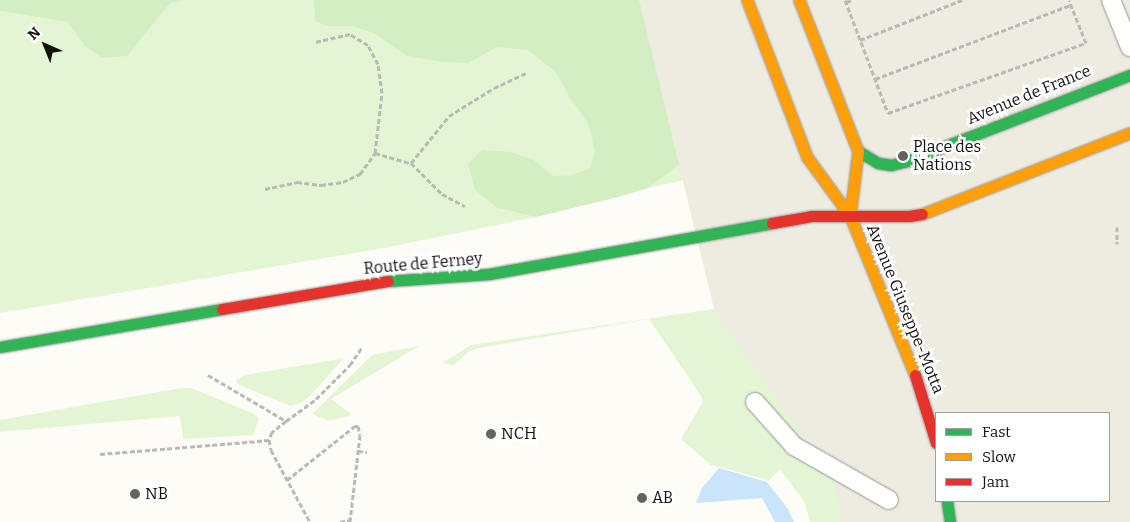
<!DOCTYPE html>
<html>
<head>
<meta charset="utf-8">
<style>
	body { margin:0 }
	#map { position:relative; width:1130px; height:522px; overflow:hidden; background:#fdfcf7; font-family:Bitter,serif }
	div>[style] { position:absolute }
	.green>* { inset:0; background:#e4f5d4 }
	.forest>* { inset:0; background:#d2eec2 }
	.plaza>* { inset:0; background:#eeece1 }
	.water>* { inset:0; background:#c9e4fb }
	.path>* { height:3px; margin-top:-1.5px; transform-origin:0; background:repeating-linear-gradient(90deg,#b9b9b8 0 5px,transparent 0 7.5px) }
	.roads { filter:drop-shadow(0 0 1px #979795) drop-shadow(0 0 1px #979795) }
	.lane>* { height:18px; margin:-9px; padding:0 9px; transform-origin:9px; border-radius:9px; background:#fffffe }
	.fast>* { height:11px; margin:-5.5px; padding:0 5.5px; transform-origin:5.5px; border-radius:5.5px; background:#30b455 }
	.slow>* { height:11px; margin:-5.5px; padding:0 5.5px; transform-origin:5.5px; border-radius:5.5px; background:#ff9f0a }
	.jam>* { height:11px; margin:-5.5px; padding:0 5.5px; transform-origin:5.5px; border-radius:5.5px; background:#e5322d }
	.dots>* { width:14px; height:14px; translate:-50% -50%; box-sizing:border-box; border:2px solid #fff; border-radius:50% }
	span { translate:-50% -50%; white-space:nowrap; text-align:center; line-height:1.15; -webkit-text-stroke:5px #fff; paint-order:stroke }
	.street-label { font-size:16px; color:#111 }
	.poi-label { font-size:16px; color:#111 }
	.left { translate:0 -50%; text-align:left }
	.legend { position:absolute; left:935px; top:412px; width:175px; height:90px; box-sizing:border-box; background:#fff; border:1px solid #a0a0a0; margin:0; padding:6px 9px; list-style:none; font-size:15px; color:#111 }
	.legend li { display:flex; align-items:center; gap:10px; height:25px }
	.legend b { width:25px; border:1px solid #a0a0a0 }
	.north { position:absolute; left:20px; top:20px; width:50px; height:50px; -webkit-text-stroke:4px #fff; paint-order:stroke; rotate:316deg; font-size:14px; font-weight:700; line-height:20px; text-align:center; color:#111 }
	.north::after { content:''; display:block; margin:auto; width:18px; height:22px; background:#111; clip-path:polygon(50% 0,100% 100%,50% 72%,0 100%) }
</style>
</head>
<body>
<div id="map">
	<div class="green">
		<div style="clip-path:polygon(72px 0,603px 0,684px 161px,746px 166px,648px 188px,536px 217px,384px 248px,0 313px,0 11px,68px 22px)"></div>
		<div style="clip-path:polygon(780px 299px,848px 522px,810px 522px,805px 503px,780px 469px,769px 480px,711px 465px,681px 439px,703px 402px,701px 396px,649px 319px,478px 348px,468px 352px,454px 365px,442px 363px,471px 345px)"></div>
		<div style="clip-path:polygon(419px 346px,331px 399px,352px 415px,329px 421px,312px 414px,372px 355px)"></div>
		<div style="clip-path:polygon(339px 359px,343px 359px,311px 395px,302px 402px,291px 406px,237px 384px,236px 381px,245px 375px)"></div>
		<div style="clip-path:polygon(181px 388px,191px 388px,252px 413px,259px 418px,253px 435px,183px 439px,180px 416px,0 432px,0 420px)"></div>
	</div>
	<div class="forest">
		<div style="clip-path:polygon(0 0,188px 0,170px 3px,127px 56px,102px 58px,85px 46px,68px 22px,0 11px)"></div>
		<div style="clip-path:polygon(314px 0,653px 0,684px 161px,648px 188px,614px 198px,536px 217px,498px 208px,475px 190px,468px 164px,482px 150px,511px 152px,534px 160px,553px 176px,573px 175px,590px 168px,595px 151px,588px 123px,570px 98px,556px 72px,528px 50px,497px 47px,468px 63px,442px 62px,407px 56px,374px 33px,353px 26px,328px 26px,315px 21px)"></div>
	</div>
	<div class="plaza">
		<div style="clip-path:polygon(evenodd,639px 0,1130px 0,1130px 522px,841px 522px,833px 479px,715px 313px,639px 0,936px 413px,1109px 413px,1109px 501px,936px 501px,936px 413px)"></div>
	</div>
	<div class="water">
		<div style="clip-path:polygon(719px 468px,767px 482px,788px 509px,794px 522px,775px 522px,762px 498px,696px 503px,702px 488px)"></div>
	</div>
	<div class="path">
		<div style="left:845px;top:0;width:121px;rotate:69.2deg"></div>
		<div style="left:888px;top:113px;width:210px;rotate:-19.5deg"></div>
		<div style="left:1086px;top:43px;width:46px;rotate:-111.6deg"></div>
		<div style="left:846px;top:2px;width:7px;rotate:-16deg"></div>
		<div style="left:860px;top:40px;width:110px;rotate:-21.4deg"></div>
		<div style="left:875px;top:79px;width:210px;rotate:-20.7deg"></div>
		<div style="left:375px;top:153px;width:37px;rotate:16deg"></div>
		<div style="left:411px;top:163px;width:44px;rotate:45deg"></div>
		<div style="left:442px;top:194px;width:26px;rotate:28deg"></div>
		<div style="left:411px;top:163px;width:60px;rotate:-51deg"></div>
		<div style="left:449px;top:116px;width:53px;rotate:-31.9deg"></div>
		<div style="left:494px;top:88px;width:35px;rotate:-25deg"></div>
		<div style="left:265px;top:189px;width:33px;rotate:-12deg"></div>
		<div style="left:297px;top:182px;width:24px;rotate:7deg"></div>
		<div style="left:321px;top:185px;width:22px;rotate:-8deg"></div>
		<div style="left:343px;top:182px;width:19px;rotate:-25deg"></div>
		<div style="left:360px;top:174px;width:26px;rotate:-54deg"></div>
		<div style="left:375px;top:153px;width:60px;rotate:-83.3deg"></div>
		<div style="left:382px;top:93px;width:29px;rotate:-98deg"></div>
		<div style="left:378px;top:64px;width:21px;rotate:-118deg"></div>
		<div style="left:368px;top:45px;width:21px;rotate:-149deg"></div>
		<div style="left:350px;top:34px;width:37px;rotate:167deg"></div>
		<div style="left:1117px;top:227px;width:17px;rotate:90deg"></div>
		<div style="left:208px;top:375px;width:91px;rotate:30.5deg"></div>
		<div style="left:286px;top:421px;width:18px;rotate:142deg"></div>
		<div style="left:272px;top:432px;width:9px;rotate:111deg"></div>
		<div style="left:269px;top:440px;width:10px;rotate:79deg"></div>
		<div style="left:271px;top:450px;width:82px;rotate:61.6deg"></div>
		<div style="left:286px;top:421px;width:37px;rotate:-36deg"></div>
		<div style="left:316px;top:399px;width:48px;rotate:-45deg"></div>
		<div style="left:350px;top:365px;width:22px;rotate:-56deg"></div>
		<div style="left:358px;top:451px;width:9px;rotate:6deg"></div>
		<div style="left:100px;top:454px;width:170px;rotate:-4.7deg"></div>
		<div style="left:287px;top:480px;width:87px;rotate:-38.5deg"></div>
		<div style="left:355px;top:426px;width:3px"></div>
		<div style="left:358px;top:426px;width:9px;rotate:77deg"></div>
		<div style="left:360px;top:435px;width:88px;rotate:96.6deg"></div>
		<div style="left:340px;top:522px;width:10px;rotate:-11deg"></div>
	</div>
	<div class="roads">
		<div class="lane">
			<div style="left:1111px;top:0;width:51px;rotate:68deg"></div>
			<div style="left:755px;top:402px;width:59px;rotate:48.4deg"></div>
			<div style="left:794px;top:446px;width:109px;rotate:29.6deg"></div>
		</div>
		<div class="fast">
			<div style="left:858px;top:151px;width:23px;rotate:31deg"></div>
			<div style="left:878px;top:163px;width:13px;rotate:9deg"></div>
			<div style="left:891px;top:165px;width:16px;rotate:-14deg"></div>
			<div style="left:907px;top:161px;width:239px;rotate:-21.1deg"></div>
			<div style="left:388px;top:281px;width:101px;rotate:-4deg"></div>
			<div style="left:489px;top:274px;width:288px;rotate:-10.2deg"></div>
			<div style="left:0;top:347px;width:225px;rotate:-9.7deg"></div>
			<div style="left:947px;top:501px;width:21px;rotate:82deg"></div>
		</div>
		<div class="slow">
			<div style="left:747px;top:0;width:168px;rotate:69.1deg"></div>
			<div style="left:807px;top:157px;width:73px;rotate:53.9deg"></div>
			<div style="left:850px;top:216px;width:172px;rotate:67.8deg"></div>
			<div style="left:799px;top:0;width:162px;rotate:68.7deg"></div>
			<div style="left:858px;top:151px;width:65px;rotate:97deg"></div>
			<div style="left:922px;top:214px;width:223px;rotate:-21.3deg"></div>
		</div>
		<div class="jam">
			<div style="left:772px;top:223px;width:40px;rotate:-10deg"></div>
			<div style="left:811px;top:216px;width:98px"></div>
			<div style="left:909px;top:216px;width:13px;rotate:-9deg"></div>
			<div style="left:222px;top:309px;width:168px;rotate:-9.6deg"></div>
			<div style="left:915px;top:375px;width:71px;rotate:72.8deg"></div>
		</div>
	</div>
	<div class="dots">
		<div style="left:903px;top:156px;background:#646362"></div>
		<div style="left:491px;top:434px;background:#646362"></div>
		<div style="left:135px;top:494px;background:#646362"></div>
		<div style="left:642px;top:498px;background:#646362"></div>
	</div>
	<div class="street-label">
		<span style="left:1029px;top:95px;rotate:-22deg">Avenue de France</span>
		<span style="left:423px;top:264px;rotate:-5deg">Route de Ferney</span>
		<span style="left:905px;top:309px;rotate:68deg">Avenue Giuseppe-Motta</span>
	</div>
	<div class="poi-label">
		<span class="left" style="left:913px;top:156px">Place des<br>Nations</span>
		<span class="left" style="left:501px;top:434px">NCH</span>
		<span class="left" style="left:145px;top:494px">NB</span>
		<span class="left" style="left:652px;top:498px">AB</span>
	</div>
	<ul class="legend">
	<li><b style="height:6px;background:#30b455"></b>Fast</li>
	<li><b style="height:6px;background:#ff9f0a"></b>Slow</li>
	<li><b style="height:6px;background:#e5322d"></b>Jam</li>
	</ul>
	<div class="north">N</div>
</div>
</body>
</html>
